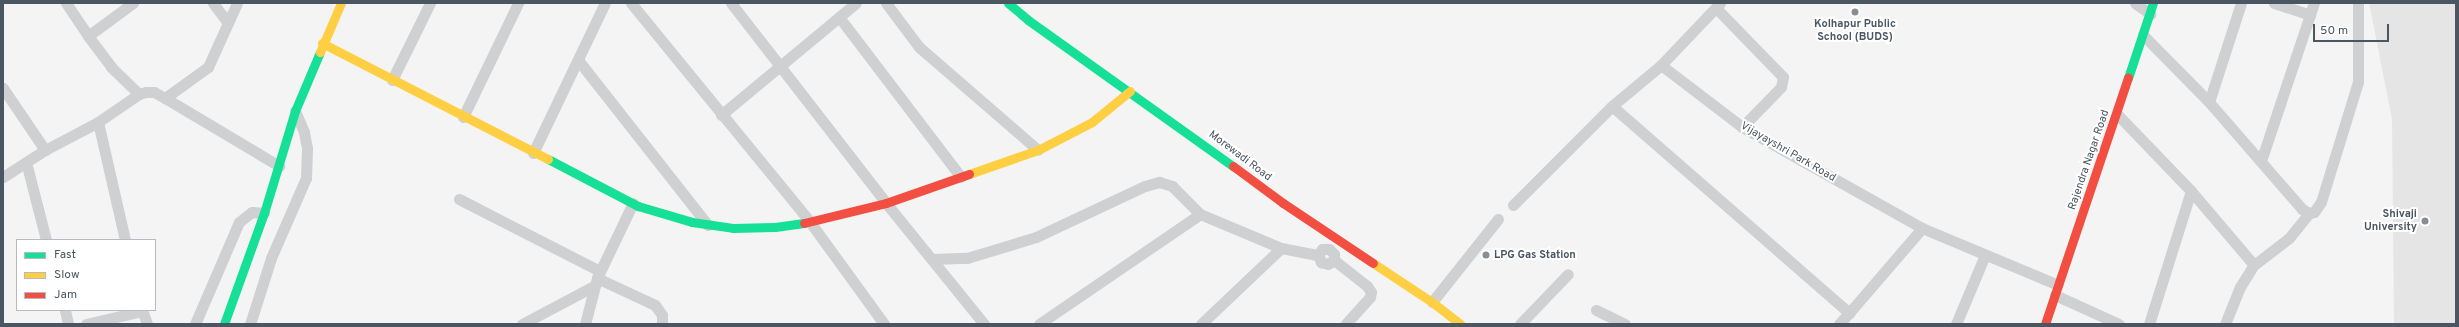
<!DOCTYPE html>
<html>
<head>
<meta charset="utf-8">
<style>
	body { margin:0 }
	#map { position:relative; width:2459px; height:327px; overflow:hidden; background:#f4f4f4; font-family:Overpass,sans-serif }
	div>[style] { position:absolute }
	.education>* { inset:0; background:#e6e5e6 }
	.street>* { height:11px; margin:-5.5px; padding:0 5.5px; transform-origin:5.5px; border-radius:5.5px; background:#ced0d2 }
	.fast>* { height:9px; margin:-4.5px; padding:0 4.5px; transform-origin:4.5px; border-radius:4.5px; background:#16e098 }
	.slow>* { height:9px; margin:-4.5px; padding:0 4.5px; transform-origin:4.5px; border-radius:4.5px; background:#ffcf43 }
	.jam>* { height:9px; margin:-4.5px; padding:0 4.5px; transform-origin:4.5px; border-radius:4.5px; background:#f24e42 }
	.dots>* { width:11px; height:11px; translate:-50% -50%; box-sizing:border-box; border:2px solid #fff; border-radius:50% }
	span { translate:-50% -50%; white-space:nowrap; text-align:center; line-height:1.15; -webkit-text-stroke:4px #fff; paint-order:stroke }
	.poi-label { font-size:11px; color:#4a5661; font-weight:700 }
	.right { translate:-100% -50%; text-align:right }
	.left { translate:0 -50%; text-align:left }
	.street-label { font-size:11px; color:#4a5661 }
	.frame { position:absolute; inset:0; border:4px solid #4a5661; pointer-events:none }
	.legend { position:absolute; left:16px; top:239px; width:140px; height:72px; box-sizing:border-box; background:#fff; border:1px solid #b7bbc0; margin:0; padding:5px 7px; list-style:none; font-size:12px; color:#4a5661 }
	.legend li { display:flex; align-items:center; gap:8px; height:20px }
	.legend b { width:20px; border:1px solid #b7bbc0 }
	.scale { position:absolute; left:2313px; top:24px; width:76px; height:18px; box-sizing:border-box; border:2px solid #4a5661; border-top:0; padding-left:5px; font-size:12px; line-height:14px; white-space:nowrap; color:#4a5661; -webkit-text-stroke:3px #fff; paint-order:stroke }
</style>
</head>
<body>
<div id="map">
	<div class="education">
		<div style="clip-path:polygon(2369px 3px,2456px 3px,2456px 324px,2394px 324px,2392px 119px)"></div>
	</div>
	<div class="street">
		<div style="left:66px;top:3px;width:40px;rotate:56deg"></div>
		<div style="left:88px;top:36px;width:56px;rotate:-36.3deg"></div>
		<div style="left:213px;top:3px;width:25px;rotate:53deg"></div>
		<div style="left:631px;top:3px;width:283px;rotate:50.7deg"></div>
		<div style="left:810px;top:222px;width:126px;rotate:54deg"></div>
		<div style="left:731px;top:3px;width:253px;rotate:52.2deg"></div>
		<div style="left:886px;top:203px;width:156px;rotate:51deg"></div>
		<div style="left:886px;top:3px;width:55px;rotate:53.1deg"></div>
		<div style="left:919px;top:47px;width:157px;rotate:40.9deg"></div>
		<div style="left:2135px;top:3px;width:19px;rotate:36deg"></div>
		<div style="left:2241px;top:3px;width:104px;rotate:107.9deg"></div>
		<div style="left:2209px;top:102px;width:142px;rotate:49deg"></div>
		<div style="left:2302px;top:209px;width:8px;rotate:30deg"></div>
		<div style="left:2274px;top:3px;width:38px;rotate:18deg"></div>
		<div style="left:1716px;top:8px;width:96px;rotate:45.8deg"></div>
		<div style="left:1783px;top:77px;width:10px;rotate:101deg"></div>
		<div style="left:1781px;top:87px;width:56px;rotate:134.3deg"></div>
		<div style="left:839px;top:17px;width:201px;rotate:52.7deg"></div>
		<div style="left:2143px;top:35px;width:94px;rotate:45.4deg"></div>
		<div style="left:88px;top:36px;width:39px;rotate:53deg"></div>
		<div style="left:111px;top:67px;width:39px;rotate:44deg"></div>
		<div style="left:578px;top:60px;width:210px;rotate:51.8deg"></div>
		<div style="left:1661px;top:65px;width:102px;rotate:37.4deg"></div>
		<div style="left:1742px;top:127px;width:206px;rotate:29.3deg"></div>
		<div style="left:392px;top:80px;width:86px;rotate:-63.7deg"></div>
		<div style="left:3px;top:88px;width:75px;rotate:55.9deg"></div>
		<div style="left:165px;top:98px;width:53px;rotate:-35.8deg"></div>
		<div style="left:208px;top:67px;width:70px;rotate:-65.6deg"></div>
		<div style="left:1612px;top:106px;width:315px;rotate:41.1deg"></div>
		<div style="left:1849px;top:313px;width:112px;rotate:-49.3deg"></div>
		<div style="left:1922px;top:228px;width:147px;rotate:22.7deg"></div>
		<div style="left:2117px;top:114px;width:107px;rotate:46.1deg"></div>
		<div style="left:2191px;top:191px;width:97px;rotate:49.6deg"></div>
		<div style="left:721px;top:115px;width:175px;rotate:-39.7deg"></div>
		<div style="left:463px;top:117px;width:127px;rotate:-64.2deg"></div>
		<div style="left:98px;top:122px;width:121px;rotate:77.1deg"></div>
		<div style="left:533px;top:153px;width:166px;rotate:-64.4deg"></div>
		<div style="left:2261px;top:161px;width:167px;rotate:-71.5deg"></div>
		<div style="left:26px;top:162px;width:81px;rotate:75.6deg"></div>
		<div style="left:3px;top:177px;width:50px;rotate:-32.7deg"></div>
		<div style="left:45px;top:150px;width:60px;rotate:-27.8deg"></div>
		<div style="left:98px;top:122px;width:50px;rotate:-34.3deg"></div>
		<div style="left:139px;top:94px;width:7px;rotate:-16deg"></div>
		<div style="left:146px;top:92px;width:8px"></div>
		<div style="left:154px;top:92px;width:13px;rotate:29deg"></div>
		<div style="left:165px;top:98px;width:133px;rotate:30.8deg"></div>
		<div style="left:459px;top:199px;width:158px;rotate:27.1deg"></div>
		<div style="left:1513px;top:205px;width:140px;rotate:-45deg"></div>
		<div style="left:1612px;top:106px;width:64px;rotate:-39.9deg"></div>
		<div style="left:1661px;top:65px;width:86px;rotate:-46.4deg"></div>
		<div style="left:1318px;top:255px;width:8px;rotate:67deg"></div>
		<div style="left:1321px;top:262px;width:7px;rotate:16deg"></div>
		<div style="left:1328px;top:264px;width:7px;rotate:-34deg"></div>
		<div style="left:1334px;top:260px;width:42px;rotate:38.2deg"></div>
		<div style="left:1367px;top:286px;width:7px;rotate:56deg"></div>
		<div style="left:1371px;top:292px;width:5px;rotate:101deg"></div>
		<div style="left:1370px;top:297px;width:36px;rotate:132deg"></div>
		<div style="left:1318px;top:255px;width:7px;rotate:-56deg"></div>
		<div style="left:1322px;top:249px;width:7px"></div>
		<div style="left:1329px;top:249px;width:7px;rotate:45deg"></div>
		<div style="left:1334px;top:254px;width:6px;rotate:90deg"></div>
		<div style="left:932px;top:259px;width:35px;rotate:-2deg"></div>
		<div style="left:967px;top:258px;width:72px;rotate:-16.9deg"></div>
		<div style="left:1036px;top:237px;width:120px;rotate:-25.1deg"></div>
		<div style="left:1145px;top:186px;width:15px;rotate:-16deg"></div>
		<div style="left:1159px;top:182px;width:14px;rotate:17deg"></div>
		<div style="left:1172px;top:186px;width:40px;rotate:45deg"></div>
		<div style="left:597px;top:278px;width:64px;rotate:25deg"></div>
		<div style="left:655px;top:305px;width:12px;rotate:55deg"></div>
		<div style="left:662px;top:315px;width:9px;rotate:90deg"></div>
		<div style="left:2055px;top:295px;width:70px;rotate:24.4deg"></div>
		<div style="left:1432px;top:302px;width:106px;rotate:-51.5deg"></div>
		<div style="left:65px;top:310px;width:14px;rotate:78deg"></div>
		<div style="left:142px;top:310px;width:15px;rotate:70deg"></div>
		<div style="left:1596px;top:310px;width:32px;rotate:26deg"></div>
		<div style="left:86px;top:324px;width:57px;rotate:-13.1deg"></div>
		<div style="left:195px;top:324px;width:111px;rotate:-66.7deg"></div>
		<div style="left:239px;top:222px;width:16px;rotate:-38deg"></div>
		<div style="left:252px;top:212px;width:12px;rotate:5deg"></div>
		<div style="left:250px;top:324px;width:69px;rotate:-72.3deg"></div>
		<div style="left:271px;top:258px;width:87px;rotate:-66.4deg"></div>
		<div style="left:306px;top:178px;width:30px;rotate:-88deg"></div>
		<div style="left:307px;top:148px;width:16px;rotate:-101deg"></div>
		<div style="left:304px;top:132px;width:23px;rotate:-113deg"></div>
		<div style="left:522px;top:324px;width:81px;rotate:-27.8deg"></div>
		<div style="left:585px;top:324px;width:48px;rotate:-75.4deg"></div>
		<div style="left:597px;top:278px;width:83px;rotate:-64.4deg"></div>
		<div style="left:1039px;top:324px;width:195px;rotate:-34.3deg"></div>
		<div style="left:1200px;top:214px;width:88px;rotate:22.8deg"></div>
		<div style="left:1281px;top:248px;width:38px;rotate:11deg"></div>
		<div style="left:1201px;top:324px;width:110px;rotate:-43.5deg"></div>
		<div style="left:1520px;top:324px;width:69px;rotate:-46.2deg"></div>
		<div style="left:1839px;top:324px;width:15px;rotate:-48deg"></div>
		<div style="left:1956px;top:324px;width:75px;rotate:-67.2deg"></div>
		<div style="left:2149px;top:324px;width:139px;rotate:-72.5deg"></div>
		<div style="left:2225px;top:324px;width:40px;rotate:-68deg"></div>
		<div style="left:2240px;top:287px;width:26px;rotate:-58deg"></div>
		<div style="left:2254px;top:265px;width:44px;rotate:-37.6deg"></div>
		<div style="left:2289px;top:238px;width:32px;rotate:-51deg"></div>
		<div style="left:2309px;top:213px;width:5px;rotate:-11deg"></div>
		<div style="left:2314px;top:212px;width:12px;rotate:-55deg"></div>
		<div style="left:2321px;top:202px;width:126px;rotate:-72.9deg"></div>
		<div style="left:2358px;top:82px;width:79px;rotate:-90deg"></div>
	</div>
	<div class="fast">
		<div style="left:1008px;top:3px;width:26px;rotate:40deg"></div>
		<div style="left:1028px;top:20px;width:252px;rotate:35.5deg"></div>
		<div style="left:2128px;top:78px;width:79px;rotate:-71.6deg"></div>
		<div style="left:548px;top:159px;width:102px;rotate:27.6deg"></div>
		<div style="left:638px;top:206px;width:56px;rotate:16.5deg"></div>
		<div style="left:692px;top:222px;width:41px;rotate:8.3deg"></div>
		<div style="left:733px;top:228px;width:42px;rotate:-1.4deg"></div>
		<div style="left:775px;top:227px;width:29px;rotate:-8deg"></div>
		<div style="left:224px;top:324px;width:118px;rotate:-70.2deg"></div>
		<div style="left:264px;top:213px;width:107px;rotate:-73.1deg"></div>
		<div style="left:295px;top:111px;width:64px;rotate:-67deg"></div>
	</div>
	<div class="slow">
		<div style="left:322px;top:43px;width:254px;rotate:27.2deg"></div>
		<div style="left:320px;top:52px;width:53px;rotate:-66.8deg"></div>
		<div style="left:969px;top:174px;width:73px;rotate:-19.2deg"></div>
		<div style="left:1038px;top:150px;width:61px;rotate:-27.4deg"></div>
		<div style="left:1092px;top:122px;width:49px;rotate:-39.2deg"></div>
		<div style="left:1373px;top:263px;width:71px;rotate:33.5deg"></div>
		<div style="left:1432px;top:302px;width:36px;rotate:38deg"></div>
	</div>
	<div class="jam">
		<div style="left:1233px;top:166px;width:62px;rotate:36.5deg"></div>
		<div style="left:1283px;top:203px;width:108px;rotate:33.7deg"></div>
		<div style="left:804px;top:223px;width:84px;rotate:-13.7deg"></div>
		<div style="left:886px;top:203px;width:88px;rotate:-19.3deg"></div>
		<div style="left:2045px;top:324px;width:260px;rotate:-71.4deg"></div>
	</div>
	<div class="dots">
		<div style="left:1855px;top:12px;background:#868d94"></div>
		<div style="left:2425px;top:221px;background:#868d94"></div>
		<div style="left:1486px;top:255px;background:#868d94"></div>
	</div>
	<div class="poi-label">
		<span style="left:1855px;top:31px">Kolhapur Public<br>School (BUDS)</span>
		<span class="right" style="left:2417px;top:221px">Shivaji<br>University</span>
		<span class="left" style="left:1494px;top:255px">LPG Gas Station</span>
	</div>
	<div class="street-label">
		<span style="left:1788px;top:152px;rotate:30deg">Vijayayshri Park Road</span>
		<span style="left:1240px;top:156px;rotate:37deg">Morewadi Road</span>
		<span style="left:2089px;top:160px;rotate:-71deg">Rajendra Nagar Road</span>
	</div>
	<div class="frame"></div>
	<ul class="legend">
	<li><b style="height:5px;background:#16e098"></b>Fast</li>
	<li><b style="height:5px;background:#ffcf43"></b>Slow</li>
	<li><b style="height:5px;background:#f24e42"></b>Jam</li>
	</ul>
	<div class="scale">50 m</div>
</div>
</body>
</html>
